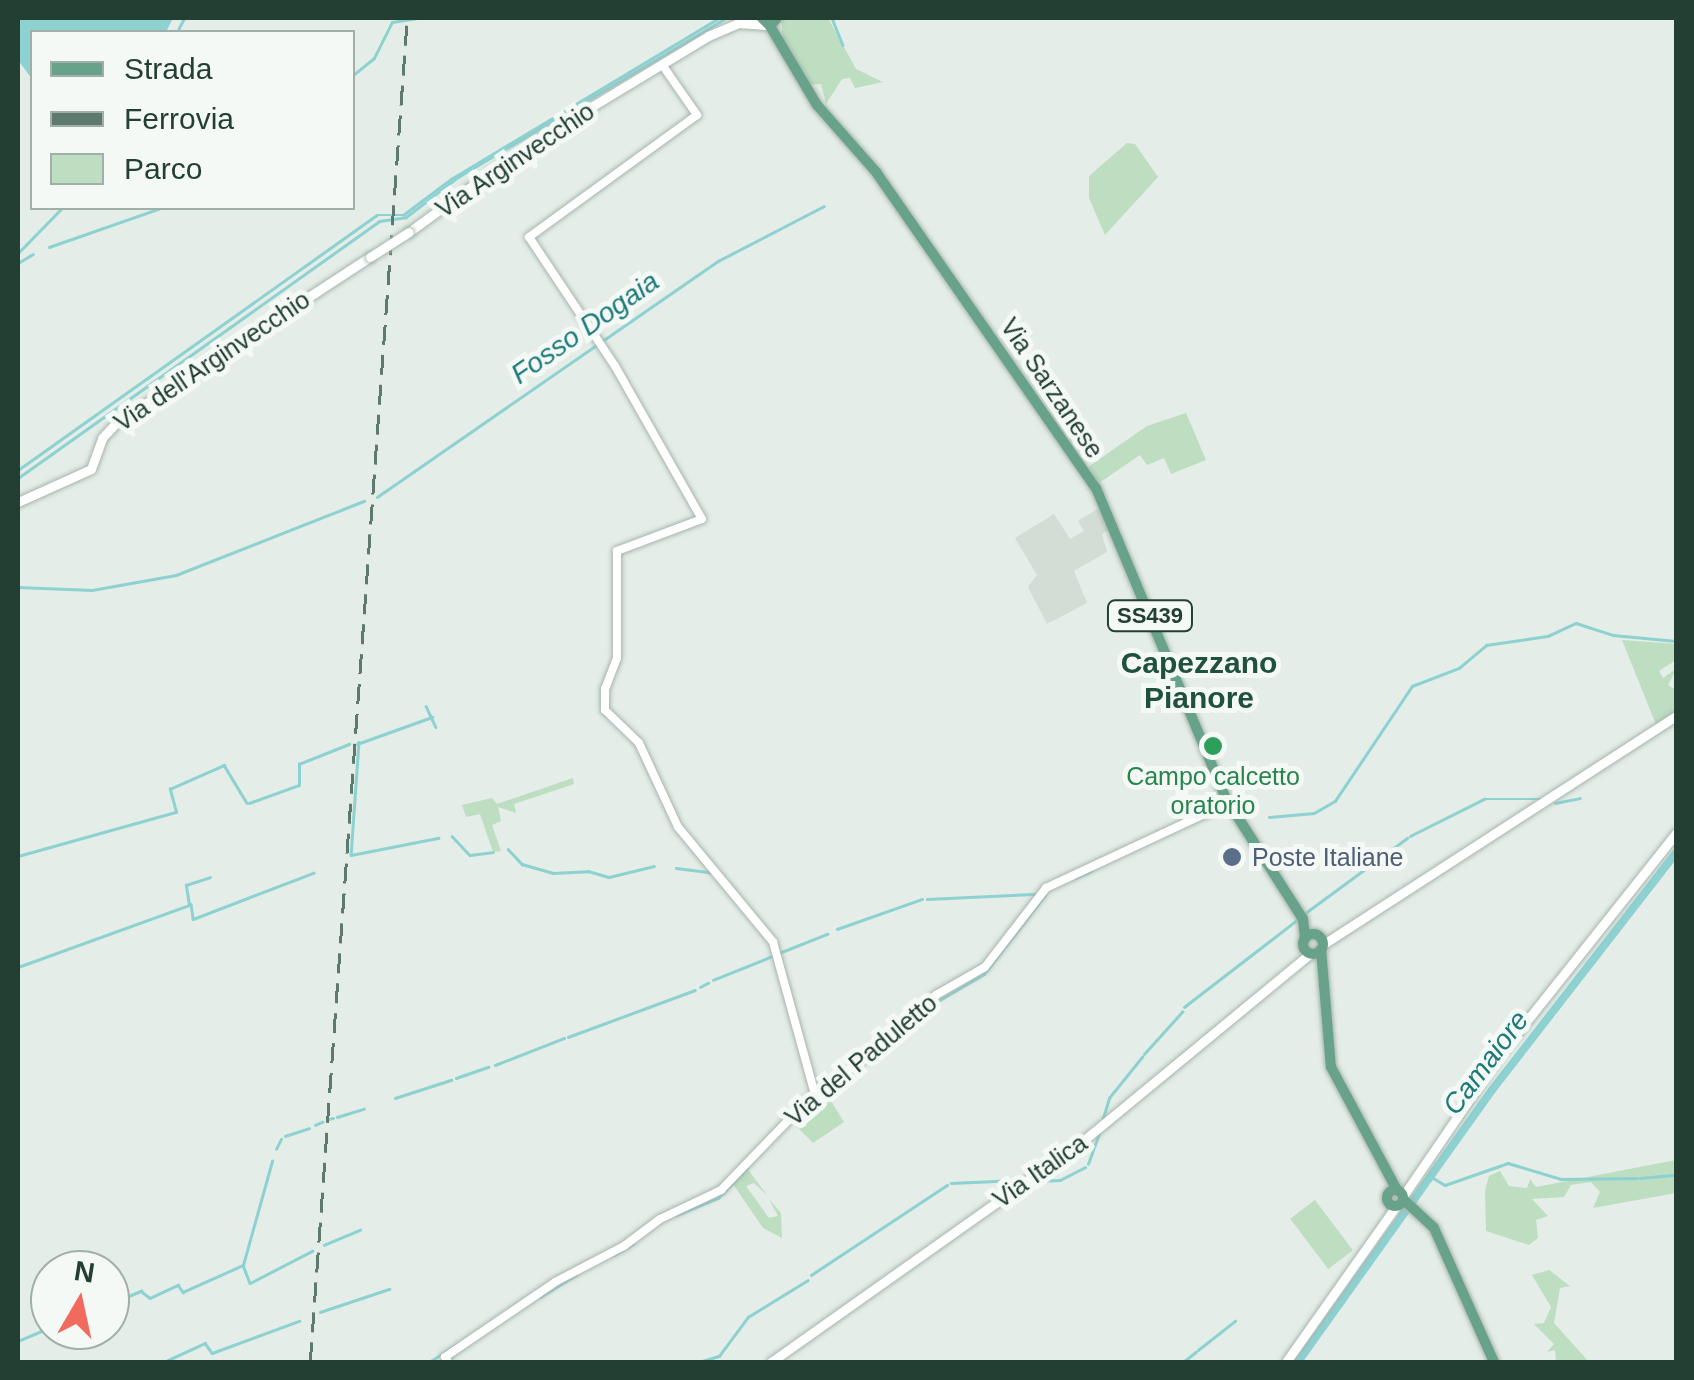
<!DOCTYPE html>
<html>
<head>
<meta charset="utf-8">
<style>
	body { margin:0 }
	#map { position:relative; width:1694px; height:1380px; overflow:hidden; background:#e4ede7; font-family:Arial,sans-serif }
	div>[style] { position:absolute }
	.built>* { inset:0; background:#d2ddd6 }
	.green>* { inset:0; background:#bddec0; transform-origin:0 0 }
	.water>* { inset:0; background:#8dd1d1 }
	.stream>* { height:2.5px; margin:-1.25px; padding:0 1.25px; transform-origin:1.25px; border-radius:1.25px; background:#8dd1d1 }
	.river>* { height:8px; margin:-4px; padding:0 4px; transform-origin:4px; border-radius:4px; background:#8dd1d1 }
	.roads { filter:drop-shadow(0 0 2px #a6b5ad) drop-shadow(0 0 2px #a6b5ad) }
	.tertiary>* { height:8px; margin:-4px; padding:0 4px; transform-origin:4px; border-radius:4px; background:#fff }
	.secondary>* { height:9px; margin:-4.5px; padding:0 4.5px; transform-origin:4.5px; border-radius:4.5px; background:#fff }
	.primary>* { height:10px; margin:-5px; padding:0 5px; transform-origin:5px; border-radius:5px; background:#69a28a }
	.primary>.ring { margin:-5px; padding:0; box-sizing:content-box; background:none; border:10px solid #69a28a; border-radius:50% }
	.rail>* { height:2.5px; margin-top:-1.25px; transform-origin:0; background:repeating-linear-gradient(90deg,#5e7a6e 0 20px,transparent 0 30px) }
	.bridges { filter:drop-shadow(0 0 2px #a2b9ad) drop-shadow(0 0 2px #a2b9ad) }
	.secondary-bridge>* { height:9px; margin:-4.5px; padding:0 4.5px; transform-origin:4.5px; border-radius:4.5px; background:#fff }
	.dots>* { width:28px; height:28px; translate:-50% -50%; box-sizing:border-box; border:5px solid #f4f9f6; border-radius:50% }
	span { translate:-50% -50%; white-space:nowrap; text-align:center; line-height:1.15; -webkit-text-stroke:10px #f4f9f6; paint-order:stroke }
	.shield-label span { padding:2px 8px; background:#f4f9f6; border:2px solid; border-radius:8px; -webkit-text-stroke-width:0 }
	.shield-label { font-size:22px; color:#233f33; font-weight:700 }
	.street-label { font-size:25px; color:#233f33 }
	.leisure-label { font-size:25px; color:#27864d }
	.service-label { font-size:25px; color:#4e5e75 }
	.left { translate:0 -50%; text-align:left }
	.water-label { font-size:28px; color:#1d7a7a; font-style:italic }
	.quarter-label { font-size:30px; color:#1f513d; font-weight:700 }
	.frame { position:absolute; inset:0; border:20px solid #233f33; pointer-events:none }
	.legend { position:absolute; left:30px; top:30px; width:325px; height:180px; box-sizing:border-box; background:#f4f9f6; border:2px solid #a0afa8; margin:0; padding:12px 18px; list-style:none; font-size:30px; color:#233f33 }
	.legend li { display:flex; align-items:center; gap:20px; height:50px }
	.legend b { width:50px; border:2px solid #a0afa8 }
	.north { position:absolute; left:30px; top:1250px; width:100px; height:100px; box-sizing:border-box; background:#f4f9f6; border:2px solid #a0afa8; border-radius:50%; rotate:9deg; font-size:28px; font-weight:700; line-height:40px; text-align:center; color:#233f33 }
	.north::after { content:''; display:block; margin:auto; width:35px; height:45px; background:#f06b5e; clip-path:polygon(50% 0,100% 100%,50% 72%,0 100%) }
</style>
</head>
<body>
<div id="map">
	<div class="built">
		<div style="clip-path:polygon(1101px 507px,1111px 528px,1102px 534px,1107px 552px,1074px 571px,1087px 603px,1047px 624px,1028px 587px,1037px 575px,1015px 538px,1054px 514px,1070px 539px,1084px 531px,1078px 521px)"></div>
	</div>
	<div class="green">
		<div style="clip-path:polygon(782px 18px,828px 18px,856px 69px,883px 82px,855px 88px,850px 78px,842px 79px,826px 104px,821px 84px,808px 85px,782px 39px)"></div>
		<div style="clip-path:polygon(1127px 143px,1135px 144px,1158px 177px,1105px 235px,1089px 198px,1089px 176px)"></div>
		<div style="clip-path:polygon(1186px 413px,1206px 460px,1171px 474px,1164px 458px,1147px 465px,1140px 455px,1099px 483px,1088px 467px,1147px 426px)"></div>
		<div style="clip-path:polygon(1622px 640px,1676px 644px,1676px 660px,1659px 671px,1663px 678px,1676px 669px,1668px 685px,1676px 690px,1676px 715px,1657px 727px)"></div>
		<div style="clip-path:polygon(573px 778px,574px 784px,514px 804px,516px 813px,498px 807px,501px 821px,492px 825px,501px 851px,493px 852px,480px 814px,466px 817px,462px 805px,492px 798px,497px 804px)"></div>
		<div style="clip-path:polygon(826px 1093px,844px 1122px,813px 1143px,792px 1122px)"></div>
		<div style="clip-path:polygon(1676px 1160px,1676px 1193px,1593px 1208px,1600px 1192px,1591px 1182px,1571px 1185px,1564px 1197px,1532px 1199px,1548px 1216px,1536px 1220px,1538px 1238px,1529px 1245px,1486px 1231px,1485px 1191px,1489px 1176px,1500px 1171px,1509px 1186px,1527px 1188px,1530px 1179px,1536px 1187px)"></div>
		<div style="clip-path:polygon(746px 1167px,767px 1195px,754px 1183px,746px 1186px,769px 1218px,778px 1216px,769px 1199px,781px 1213px,782px 1238px,763px 1228px,733px 1184px)"></div>
		<div style="left:1315px;top:1200px;width:63px;height:31px;rotate:53deg"></div>
		<div style="clip-path:polygon(1549px 1270px,1570px 1286px,1560px 1288px,1554px 1323px,1589px 1362px,1556px 1362px,1555px 1350px,1547px 1352px,1554px 1344px,1534px 1324px,1544px 1323px,1551px 1307px,1532px 1275px)"></div>
	</div>
	<div class="water">
		<div style="clip-path:polygon(18px 18px,173px 18px,166px 32px,32px 32px,32px 79px,18px 60px)"></div>
	</div>
	<div class="stream">
		<div style="left:832px;top:18px;width:29px;rotate:68deg"></div>
		<div style="left:177px;top:32px;width:16px;rotate:-63deg"></div>
		<div style="left:352px;top:76px;width:28px;rotate:-39deg"></div>
		<div style="left:374px;top:58px;width:40px;rotate:-63.4deg"></div>
		<div style="left:392px;top:22px;width:24px;rotate:-9deg"></div>
		<div style="left:49px;top:247px;width:119px;rotate:-19.2deg"></div>
		<div style="left:18px;top:253px;width:63px;rotate:-45.6deg"></div>
		<div style="left:18px;top:263px;width:17px;rotate:-31deg"></div>
		<div style="left:18px;top:470px;width:440px;rotate:-35.4deg"></div>
		<div style="left:377px;top:215px;width:26px"></div>
		<div style="left:403px;top:215px;width:60px;rotate:-36.9deg"></div>
		<div style="left:451px;top:179px;width:313px;rotate:-31deg"></div>
		<div style="left:18px;top:478px;width:443px;rotate:-35.4deg"></div>
		<div style="left:379px;top:221px;width:27px;rotate:-8deg"></div>
		<div style="left:406px;top:217px;width:66px;rotate:-37.6deg"></div>
		<div style="left:458px;top:177px;width:312px;rotate:-30.7deg"></div>
		<div style="left:377px;top:497px;width:415px;rotate:-34.7deg"></div>
		<div style="left:718px;top:261px;width:119px;rotate:-27.4deg"></div>
		<div style="left:18px;top:587px;width:74px;rotate:2.3deg"></div>
		<div style="left:92px;top:590px;width:85px;rotate:-10.1deg"></div>
		<div style="left:176px;top:575px;width:202px;rotate:-21.5deg"></div>
		<div style="left:426px;top:706px;width:23px;rotate:65deg"></div>
		<div style="left:359px;top:742px;width:113px;rotate:94deg"></div>
		<div style="left:351px;top:855px;width:89px;rotate:-11.1deg"></div>
		<div style="left:357px;top:744px;width:80px;rotate:-19.8deg"></div>
		<div style="left:249px;top:803px;width:53px;rotate:-19.8deg"></div>
		<div style="left:299px;top:785px;width:21px;rotate:-90deg"></div>
		<div style="left:299px;top:764px;width:54px;rotate:-21.8deg"></div>
		<div style="left:1555px;top:803px;width:25px;rotate:-11deg"></div>
		<div style="left:1269px;top:817px;width:45px;rotate:-5.1deg"></div>
		<div style="left:1314px;top:813px;width:24px;rotate:-30deg"></div>
		<div style="left:1335px;top:801px;width:138px;rotate:-56.2deg"></div>
		<div style="left:1412px;top:686px;width:50px;rotate:-21deg"></div>
		<div style="left:1459px;top:668px;width:35px;rotate:-40deg"></div>
		<div style="left:1486px;top:645px;width:63px;rotate:-8.3deg"></div>
		<div style="left:1548px;top:636px;width:31px;rotate:-25deg"></div>
		<div style="left:1576px;top:623px;width:39px;rotate:18deg"></div>
		<div style="left:1613px;top:635px;width:63px;rotate:5.4deg"></div>
		<div style="left:452px;top:836px;width:26px;rotate:47deg"></div>
		<div style="left:470px;top:855px;width:23px;rotate:-7deg"></div>
		<div style="left:1410px;top:836px;width:83px;rotate:-26.6deg"></div>
		<div style="left:1484px;top:799px;width:56px"></div>
		<div style="left:508px;top:849px;width:21px;rotate:47deg"></div>
		<div style="left:522px;top:864px;width:32px;rotate:16deg"></div>
		<div style="left:553px;top:873px;width:35px;rotate:-3deg"></div>
		<div style="left:588px;top:871px;width:22px;rotate:16deg"></div>
		<div style="left:609px;top:877px;width:46px;rotate:-13.7deg"></div>
		<div style="left:18px;top:856px;width:164px;rotate:-15.6deg"></div>
		<div style="left:176px;top:812px;width:24px;rotate:-105deg"></div>
		<div style="left:170px;top:789px;width:59px;rotate:-24deg"></div>
		<div style="left:224px;top:765px;width:44px;rotate:58.8deg"></div>
		<div style="left:676px;top:868px;width:34px;rotate:7deg"></div>
		<div style="left:1076px;top:878px;width:17px;rotate:-25deg"></div>
		<div style="left:927px;top:899px;width:107px;rotate:-2.7deg"></div>
		<div style="left:191px;top:904px;width:15px;rotate:82deg"></div>
		<div style="left:193px;top:919px;width:129px;rotate:-21deg"></div>
		<div style="left:1304px;top:914px;width:128px;rotate:-36.4deg"></div>
		<div style="left:837px;top:929px;width:90px;rotate:-19.4deg"></div>
		<div style="left:779px;top:953px;width:52px;rotate:-21.6deg"></div>
		<div style="left:18px;top:967px;width:182px;rotate:-19.9deg"></div>
		<div style="left:189px;top:905px;width:20px;rotate:-99deg"></div>
		<div style="left:186px;top:885px;width:25px;rotate:-18deg"></div>
		<div style="left:713px;top:980px;width:67px;rotate:-22deg"></div>
		<div style="left:700px;top:987px;width:9px;rotate:-27deg"></div>
		<div style="left:931px;top:1005px;width:61px;rotate:-30.3deg"></div>
		<div style="left:984px;top:974px;width:100px;rotate:-52.3deg"></div>
		<div style="left:1184px;top:1007px;width:143px;rotate:-37.6deg"></div>
		<div style="left:568px;top:1037px;width:135px;rotate:-20.3deg"></div>
		<div style="left:1144px;top:1054px;width:57px;rotate:-47.9deg"></div>
		<div style="left:495px;top:1065px;width:74px;rotate:-21.4deg"></div>
		<div style="left:456px;top:1078px;width:34px;rotate:-19deg"></div>
		<div style="left:819px;top:1096px;width:102px;rotate:-35.9deg"></div>
		<div style="left:395px;top:1098px;width:59px;rotate:-17.8deg"></div>
		<div style="left:337px;top:1117px;width:28px;rotate:-17deg"></div>
		<div style="left:1103px;top:1118px;width:21px;rotate:-73deg"></div>
		<div style="left:1109px;top:1098px;width:53px;rotate:-51.2deg"></div>
		<div style="left:329px;top:1119px;width:4px;rotate:-14deg"></div>
		<div style="left:315px;top:1125px;width:8px;rotate:-23deg"></div>
		<div style="left:285px;top:1136px;width:25px;rotate:-18deg"></div>
		<div style="left:276px;top:1149px;width:11px;rotate:-63deg"></div>
		<div style="left:1088px;top:1164px;width:32px;rotate:-70deg"></div>
		<div style="left:1430px;top:1176px;width:17px;rotate:31deg"></div>
		<div style="left:1445px;top:1185px;width:67px;rotate:-19.2deg"></div>
		<div style="left:1508px;top:1163px;width:55px;rotate:16.8deg"></div>
		<div style="left:1561px;top:1179px;width:76px;rotate:-0.8deg"></div>
		<div style="left:1640px;top:1178px;width:36px;rotate:-5deg"></div>
		<div style="left:1035px;top:1181px;width:25px;rotate:-2deg"></div>
		<div style="left:1060px;top:1180px;width:28px;rotate:-27deg"></div>
		<div style="left:951px;top:1183px;width:67px;rotate:-2.6deg"></div>
		<div style="left:677px;top:1215px;width:44px;rotate:-22.5deg"></div>
		<div style="left:718px;top:1198px;width:42px;rotate:-46deg"></div>
		<div style="left:324px;top:1245px;width:39px;rotate:-23deg"></div>
		<div style="left:614px;top:1255px;width:22px;rotate:-30deg"></div>
		<div style="left:243px;top:1265px;width:108px;rotate:-74.4deg"></div>
		<div style="left:811px;top:1275px;width:163px;rotate:-33.5deg"></div>
		<div style="left:540px;top:1297px;width:42px;rotate:-31.4deg"></div>
		<div style="left:110px;top:1304px;width:34px;rotate:-23deg"></div>
		<div style="left:141px;top:1291px;width:11px;rotate:38deg"></div>
		<div style="left:150px;top:1298px;width:31px;rotate:-25deg"></div>
		<div style="left:178px;top:1285px;width:9px;rotate:54deg"></div>
		<div style="left:183px;top:1292px;width:66px;rotate:-24.2deg"></div>
		<div style="left:243px;top:1265px;width:19px;rotate:69deg"></div>
		<div style="left:250px;top:1283px;width:70px;rotate:-27.3deg"></div>
		<div style="left:320px;top:1312px;width:73px;rotate:-18.4deg"></div>
		<div style="left:18px;top:1341px;width:34px;rotate:-23deg"></div>
		<div style="left:1198px;top:1350px;width:47px;rotate:-38.1deg"></div>
		<div style="left:164px;top:1362px;width:45px;rotate:-24.9deg"></div>
		<div style="left:205px;top:1343px;width:12px;rotate:55deg"></div>
		<div style="left:212px;top:1353px;width:93px;rotate:-20.2deg"></div>
		<div style="left:429px;top:1362px;width:31px;rotate:-32deg"></div>
		<div style="left:699px;top:1362px;width:21px;rotate:-17deg"></div>
		<div style="left:719px;top:1356px;width:49px;rotate:-53.4deg"></div>
		<div style="left:748px;top:1317px;width:70px;rotate:-31.7deg"></div>
		<div style="left:1183px;top:1362px;width:16px;rotate:-38deg"></div>
	</div>
	<div class="river">
		<div style="left:1298px;top:1362px;width:334px;rotate:-54.5deg"></div>
		<div style="left:1492px;top:1090px;width:300px;rotate:-52.2deg"></div>
	</div>
	<div class="roads">
		<div class="tertiary">
			<div style="left:663px;top:66px;width:60px;rotate:55.2deg"></div>
			<div style="left:697px;top:115px;width:208px;rotate:144deg"></div>
			<div style="left:529px;top:237px;width:155px;rotate:56.3deg"></div>
			<div style="left:615px;top:366px;width:176px;rotate:60.4deg"></div>
			<div style="left:702px;top:519px;width:91px;rotate:159.4deg"></div>
			<div style="left:617px;top:551px;width:107px;rotate:90deg"></div>
			<div style="left:617px;top:658px;width:33px;rotate:111deg"></div>
			<div style="left:605px;top:689px;width:21px;rotate:90deg"></div>
			<div style="left:605px;top:710px;width:47px;rotate:44.1deg"></div>
			<div style="left:639px;top:743px;width:93px;rotate:65.1deg"></div>
			<div style="left:678px;top:827px;width:149px;rotate:50.4deg"></div>
			<div style="left:773px;top:942px;width:158px;rotate:74.6deg"></div>
			<div style="left:448px;top:1362px;width:6px;rotate:-121deg"></div>
			<div style="left:445px;top:1357px;width:135px;rotate:-34.2deg"></div>
			<div style="left:557px;top:1281px;width:76px;rotate:-27.6deg"></div>
			<div style="left:624px;top:1246px;width:45px;rotate:-36.9deg"></div>
			<div style="left:660px;top:1219px;width:68px;rotate:-25.4deg"></div>
			<div style="left:721px;top:1190px;width:127px;rotate:-46deg"></div>
			<div style="left:809px;top:1099px;width:115px;rotate:-36.2deg"></div>
			<div style="left:902px;top:1031px;width:50px;rotate:-46.6deg"></div>
			<div style="left:936px;top:995px;width:56px;rotate:-29.7deg"></div>
			<div style="left:985px;top:967px;width:100px;rotate:-52.3deg"></div>
			<div style="left:1046px;top:888px;width:199px;rotate:-25deg"></div>
		</div>
		<div class="secondary">
			<div style="left:409px;top:232px;width:144px;rotate:-36.2deg"></div>
			<div style="left:525px;top:147px;width:214px;rotate:-31.2deg"></div>
			<div style="left:708px;top:36px;width:33px;rotate:-23deg"></div>
			<div style="left:738px;top:23px;width:28px;rotate:4deg"></div>
			<div style="left:18px;top:502px;width:80px;rotate:-24.3deg"></div>
			<div style="left:91px;top:469px;width:33px;rotate:-70deg"></div>
			<div style="left:102px;top:438px;width:21px;rotate:-47deg"></div>
			<div style="left:116px;top:423px;width:303px;rotate:-33.2deg"></div>
			<div style="left:1322px;top:945px;width:422px;rotate:-32.9deg"></div>
			<div style="left:1403px;top:1196px;width:168px;rotate:-55.6deg"></div>
			<div style="left:1498px;top:1057px;width:286px;rotate:-51.5deg"></div>
			<div style="left:771px;top:1362px;width:384px;rotate:-35.3deg"></div>
			<div style="left:1084px;top:1140px;width:293px;rotate:-39.5deg"></div>
			<div style="left:1286px;top:1362px;width:191px;rotate:-54.8deg"></div>
		</div>
		<div class="primary">
			<div style="left:762px;top:18px;width:11px;rotate:45deg"></div>
			<div style="left:770px;top:26px;width:11px;rotate:-49deg"></div>
			<div style="left:770px;top:26px;width:92px;rotate:59.3deg"></div>
			<div style="left:817px;top:105px;width:89px;rotate:48.6deg"></div>
			<div style="left:876px;top:172px;width:385px;rotate:55.2deg"></div>
			<div style="left:1096px;top:488px;width:339px;rotate:67.3deg"></div>
			<div style="left:1230px;top:805px;width:135px;rotate:57.4deg"></div>
			<div style="left:1303px;top:919px;width:20px;rotate:84deg"></div>
			<div class="ring" style="left:1303px;top:934px;width:10px;height:10px"></div>
			<div style="left:1321px;top:949px;width:118px;rotate:85.2deg"></div>
			<div style="left:1331px;top:1067px;width:140px;rotate:61.8deg"></div>
			<div class="ring" style="left:1387px;top:1190px;width:6px;height:6px"></div>
			<div style="left:1403px;top:1199px;width:42px;rotate:43.1deg"></div>
			<div style="left:1434px;top:1228px;width:147px;rotate:65.9deg"></div>
		</div>
	</div>
	<div class="rail">
		<div style="left:310px;top:1362px;width:1347px;rotate:-85.87deg"></div>
	</div>
	<div class="bridges">
		<div class="secondary-bridge">
			<div style="left:370px;top:257px;width:46px;rotate:-32.7deg"></div>
		</div>
	</div>
	<div class="dots">
		<div style="left:1213px;top:746px;background:#2e9e5b"></div>
		<div style="left:1232px;top:857px;background:#5c6f8a"></div>
	</div>
	<div class="shield-label">
		<span style="left:1150px;top:616px">SS439</span>
	</div>
	<div class="street-label">
		<span style="left:515px;top:160px;rotate:-34deg">Via Arginvecchio</span>
		<span style="left:212px;top:361px;rotate:-34deg">Via dell'Arginvecchio</span>
		<span style="left:1052px;top:388px;rotate:56deg">Via Sarzanese</span>
		<span style="left:861px;top:1060px;rotate:-40deg">Via del Paduletto</span>
		<span style="left:1040px;top:1171px;rotate:-35deg">Via Italica</span>
	</div>
	<div class="leisure-label">
		<span style="left:1213px;top:791px">Campo calcetto<br>oratorio</span>
	</div>
	<div class="service-label">
		<span class="left" style="left:1252px;top:857px">Poste Italiane</span>
	</div>
	<div class="water-label">
		<span style="left:585px;top:328px;rotate:-35deg">Fosso Dogaia</span>
		<span style="left:1486px;top:1063px;rotate:-53deg">Camaiore</span>
	</div>
	<div class="quarter-label">
		<span style="left:1199px;top:680px">Capezzano<br>Pianore</span>
	</div>
	<div class="frame"></div>
	<ul class="legend">
	<li><b style="height:12px;background:#69a28a"></b>Strada</li>
	<li><b style="height:12px;background:#5e7a6e"></b>Ferrovia</li>
	<li><b style="height:28px;background:#bddec0"></b>Parco</li>
	</ul>
	<div class="north">N</div>
</div>
</body>
</html>
